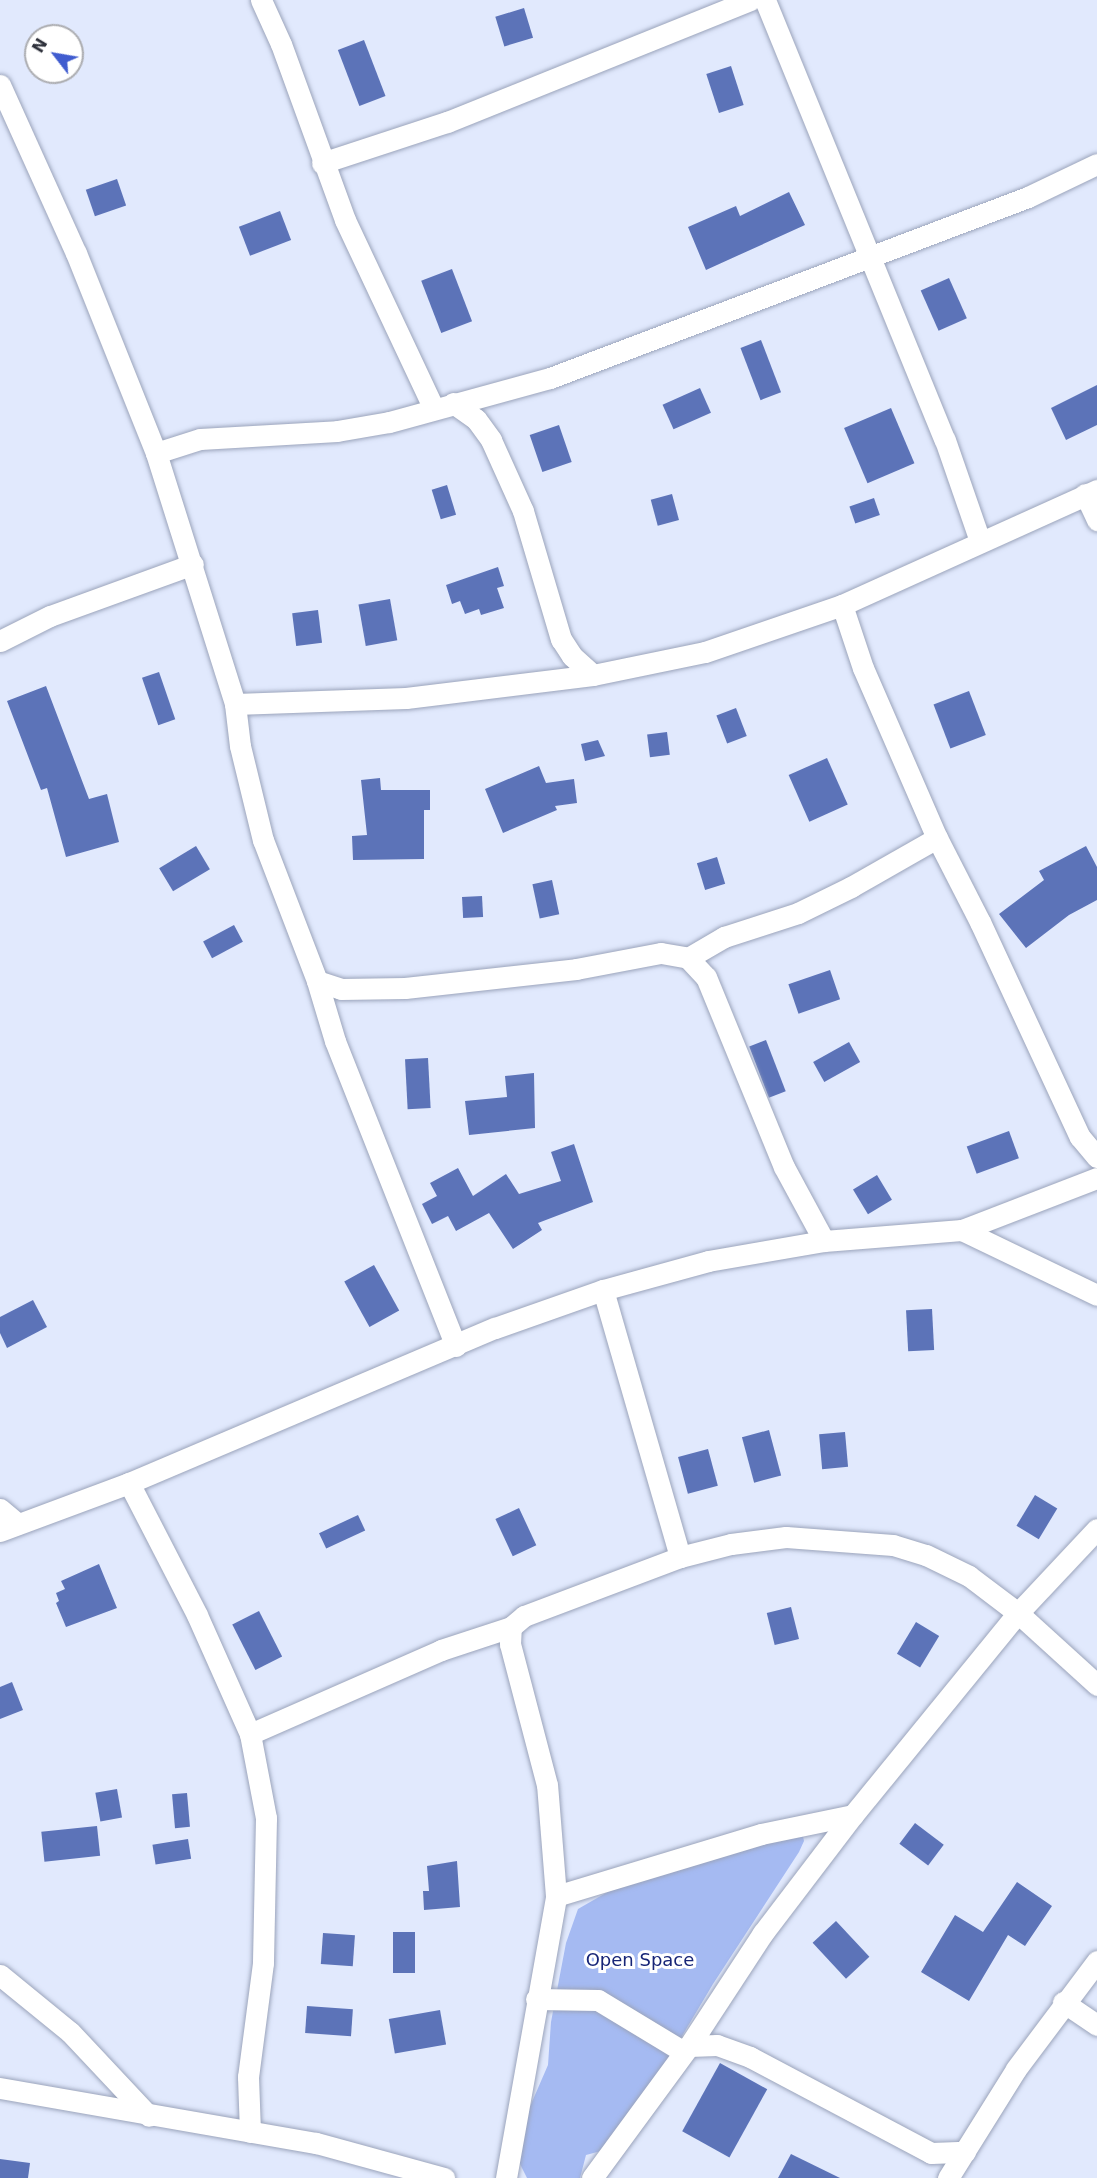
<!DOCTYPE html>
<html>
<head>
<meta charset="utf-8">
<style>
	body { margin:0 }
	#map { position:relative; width:1097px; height:2178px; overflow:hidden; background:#e1e9fd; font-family:"DejaVu Sans",sans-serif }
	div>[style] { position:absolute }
	.green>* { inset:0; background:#a5baf2 }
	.building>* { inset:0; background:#5c73b8; transform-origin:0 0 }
	.roads { filter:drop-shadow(0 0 2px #9ba4bb) drop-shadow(0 0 2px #9ba4bb) }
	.street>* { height:21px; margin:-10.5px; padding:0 10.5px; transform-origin:10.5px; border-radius:10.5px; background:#fff }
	span { translate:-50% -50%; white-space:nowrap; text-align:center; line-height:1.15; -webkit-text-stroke:6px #fff; paint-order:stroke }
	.park-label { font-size:18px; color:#172577 }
	.north { position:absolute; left:24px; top:24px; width:60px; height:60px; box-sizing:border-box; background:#fff; border:2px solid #acadb1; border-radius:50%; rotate:301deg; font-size:16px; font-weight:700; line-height:24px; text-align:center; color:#2f323c }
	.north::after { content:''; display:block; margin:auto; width:21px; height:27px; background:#405ccf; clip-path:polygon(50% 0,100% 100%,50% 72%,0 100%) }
</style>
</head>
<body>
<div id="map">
	<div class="green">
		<div style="clip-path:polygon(801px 1827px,804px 1841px,799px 1852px,713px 1984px,616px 2147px,586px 2155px,580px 2178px,527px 2178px,512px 2148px,548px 2065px,551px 2022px,566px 1943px,578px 1909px,644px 1871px)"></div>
	</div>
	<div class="building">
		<div style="left:524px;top:8px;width:31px;height:30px;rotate:73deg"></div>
		<div style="left:364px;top:40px;width:60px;height:28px;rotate:69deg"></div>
		<div style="left:731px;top:66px;width:41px;height:26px;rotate:72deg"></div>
		<div style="left:117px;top:179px;width:28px;height:33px;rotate:71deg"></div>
		<div style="clip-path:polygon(789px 192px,805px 225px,706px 270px,688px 227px,736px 206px,740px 216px)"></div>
		<div style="left:280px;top:211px;width:31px;height:44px;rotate:69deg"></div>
		<div style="left:452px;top:269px;width:56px;height:33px;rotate:69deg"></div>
		<div style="left:949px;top:278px;width:44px;height:31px;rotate:66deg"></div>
		<div style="left:761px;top:340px;width:56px;height:22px;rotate:69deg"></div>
		<div style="clip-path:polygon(1097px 385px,1097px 425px,1066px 440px,1051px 408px)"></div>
		<div style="left:700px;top:388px;width:27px;height:41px;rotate:66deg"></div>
		<div style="left:891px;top:408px;width:60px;height:51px;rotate:67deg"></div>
		<div style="left:559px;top:425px;width:39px;height:31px;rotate:71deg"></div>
		<div style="left:447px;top:485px;width:31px;height:16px;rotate:73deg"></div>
		<div style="left:672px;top:494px;width:27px;height:22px;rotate:75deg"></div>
		<div style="left:874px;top:498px;width:18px;height:26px;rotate:71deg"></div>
		<div style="clip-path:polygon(498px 567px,504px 586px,497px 588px,504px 608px,481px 615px,479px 609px,465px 614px,460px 601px,452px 604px,446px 585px)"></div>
		<div style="left:390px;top:599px;width:42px;height:32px;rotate:80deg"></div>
		<div style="left:318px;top:610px;width:33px;height:26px;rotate:83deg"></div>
		<div style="left:159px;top:672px;width:50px;height:18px;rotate:71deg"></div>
		<div style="clip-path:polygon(46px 686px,89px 799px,107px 794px,119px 842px,66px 857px,47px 788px,41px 790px,7px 701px)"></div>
		<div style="left:969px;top:691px;width:47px;height:38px;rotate:69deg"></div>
		<div style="left:736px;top:708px;width:30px;height:21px;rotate:69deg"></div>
		<div style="left:667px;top:732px;width:23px;height:20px;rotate:83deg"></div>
		<div style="clip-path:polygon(598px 740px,605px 756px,585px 761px,581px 744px)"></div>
		<div style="left:827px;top:758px;width:51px;height:42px;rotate:66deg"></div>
		<div style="clip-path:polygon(539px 766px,546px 783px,574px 779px,577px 803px,555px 806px,557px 810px,503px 833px,485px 789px)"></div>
		<div style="clip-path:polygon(380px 778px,381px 790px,430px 790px,430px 810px,424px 810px,424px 859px,353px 860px,352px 836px,367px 835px,361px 780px)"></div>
		<div style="left:196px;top:846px;width:27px;height:43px;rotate:59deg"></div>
		<div style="clip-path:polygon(1086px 846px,1097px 867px,1097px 900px,1069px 915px,1026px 948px,999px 914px,1044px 880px,1039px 871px)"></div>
		<div style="left:717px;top:857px;width:28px;height:21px;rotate:73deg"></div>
		<div style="left:552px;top:880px;width:35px;height:20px;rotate:78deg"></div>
		<div style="left:482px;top:896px;width:21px;height:20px;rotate:87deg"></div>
		<div style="left:234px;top:925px;width:19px;height:35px;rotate:62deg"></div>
		<div style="left:830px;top:970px;width:31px;height:44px;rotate:71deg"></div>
		<div style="left:766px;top:1040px;width:55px;height:18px;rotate:69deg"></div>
		<div style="left:849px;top:1042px;width:23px;height:41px;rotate:61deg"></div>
		<div style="left:428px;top:1058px;width:50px;height:23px;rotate:87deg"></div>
		<div style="clip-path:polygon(534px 1073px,535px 1128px,469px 1135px,465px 1101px,507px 1097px,505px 1076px)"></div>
		<div style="left:1009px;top:1131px;width:29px;height:45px;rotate:70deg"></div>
		<div style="clip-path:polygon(574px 1144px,593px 1202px,538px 1223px,542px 1230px,513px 1249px,489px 1213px,456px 1231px,448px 1216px,432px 1224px,422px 1204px,437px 1196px,430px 1183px,458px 1168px,473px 1196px,506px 1174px,519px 1194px,561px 1181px,551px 1152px)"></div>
		<div style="left:877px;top:1175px;width:29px;height:28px;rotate:59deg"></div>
		<div style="left:374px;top:1265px;width:52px;height:34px;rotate:61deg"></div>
		<div style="clip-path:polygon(33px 1300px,47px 1327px,7px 1348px,0 1333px,0 1317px)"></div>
		<div style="left:932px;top:1309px;width:41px;height:26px;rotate:87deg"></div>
		<div style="left:769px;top:1430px;width:47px;height:28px;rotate:75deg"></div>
		<div style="left:845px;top:1432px;width:35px;height:26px;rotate:85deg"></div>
		<div style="left:708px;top:1449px;width:38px;height:31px;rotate:75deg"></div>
		<div style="left:1035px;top:1495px;width:26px;height:36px;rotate:31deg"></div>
		<div style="left:519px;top:1508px;width:41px;height:26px;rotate:65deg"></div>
		<div style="left:358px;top:1515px;width:17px;height:43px;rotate:65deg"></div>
		<div style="clip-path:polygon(99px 1564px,117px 1608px,66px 1627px,56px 1603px,59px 1601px,56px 1593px,65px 1589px,61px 1581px)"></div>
		<div style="left:791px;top:1607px;width:33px;height:25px;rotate:76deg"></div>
		<div style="left:259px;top:1611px;width:51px;height:30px;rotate:63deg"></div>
		<div style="left:916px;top:1622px;width:27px;height:37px;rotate:31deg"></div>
		<div style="clip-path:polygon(12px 1682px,23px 1710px,0 1719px,0 1687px)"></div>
		<div style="left:117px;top:1789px;width:29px;height:22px;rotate:80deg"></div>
		<div style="left:187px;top:1793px;width:34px;height:15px;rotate:85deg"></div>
		<div style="left:915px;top:1823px;width:36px;height:26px;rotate:37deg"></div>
		<div style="left:97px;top:1826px;width:30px;height:56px;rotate:84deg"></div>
		<div style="left:188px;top:1839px;width:20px;height:36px;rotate:81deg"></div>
		<div style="clip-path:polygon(457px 1861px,460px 1907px,424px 1910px,423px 1891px,429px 1891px,427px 1866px)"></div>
		<div style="clip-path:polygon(1017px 1882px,1052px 1906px,1025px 1946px,1008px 1935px,969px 2001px,921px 1972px,955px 1915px,983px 1932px)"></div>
		<div style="left:836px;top:1921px;width:49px;height:32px;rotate:47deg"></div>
		<div style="left:393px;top:1932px;width:22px;height:41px"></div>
		<div style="left:323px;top:1933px;width:32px;height:31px;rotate:4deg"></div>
		<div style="left:307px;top:2006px;width:46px;height:27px;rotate:4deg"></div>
		<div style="left:440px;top:2010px;width:35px;height:52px;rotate:80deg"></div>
		<div style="left:720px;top:2063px;width:54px;height:78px;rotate:29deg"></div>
		<div style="clip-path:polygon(791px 2154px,840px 2178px,778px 2178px)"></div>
		<div style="clip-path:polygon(0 2159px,30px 2163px,28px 2178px,0 2178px)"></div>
	</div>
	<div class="roads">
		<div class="street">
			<div style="left:261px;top:0;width:48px;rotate:65.6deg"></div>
			<div style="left:281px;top:44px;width:187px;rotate:70deg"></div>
			<div style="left:345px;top:220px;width:209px;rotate:64.8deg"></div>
			<div style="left:765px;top:0;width:475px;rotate:67.8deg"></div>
			<div style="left:945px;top:440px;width:107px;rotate:70.9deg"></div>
			<div style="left:0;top:85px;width:184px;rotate:65.7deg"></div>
			<div style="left:76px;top:253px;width:215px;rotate:68.2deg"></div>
			<div style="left:156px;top:453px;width:263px;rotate:72.5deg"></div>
			<div style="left:235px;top:704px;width:42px;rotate:83.2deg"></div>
			<div style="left:240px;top:746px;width:97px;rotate:76.3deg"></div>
			<div style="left:263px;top:840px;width:151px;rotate:69deg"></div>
			<div style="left:317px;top:981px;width:63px;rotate:73.3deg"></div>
			<div style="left:335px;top:1041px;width:328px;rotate:68.4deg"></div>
			<div style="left:322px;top:163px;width:132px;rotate:-18.2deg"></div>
			<div style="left:447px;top:122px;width:327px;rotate:-21.9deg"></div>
			<div style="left:453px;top:403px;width:28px;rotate:35deg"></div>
			<div style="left:476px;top:419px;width:26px;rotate:54deg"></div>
			<div style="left:491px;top:440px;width:78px;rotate:65.7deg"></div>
			<div style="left:523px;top:511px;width:134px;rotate:73.5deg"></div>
			<div style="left:561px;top:639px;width:20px;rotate:57deg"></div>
			<div style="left:572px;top:656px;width:28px;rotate:42deg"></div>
			<div style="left:156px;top:453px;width:46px;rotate:-17.7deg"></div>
			<div style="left:200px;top:439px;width:137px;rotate:-3.3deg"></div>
			<div style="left:337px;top:431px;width:53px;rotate:-9.8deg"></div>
			<div style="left:389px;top:422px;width:167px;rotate:-15.3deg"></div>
			<div style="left:550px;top:378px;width:511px;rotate:-20.74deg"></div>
			<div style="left:1028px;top:197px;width:76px;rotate:-25.6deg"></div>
			<div style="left:1085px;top:494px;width:29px;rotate:65deg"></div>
			<div style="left:842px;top:605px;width:66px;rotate:71.6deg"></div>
			<div style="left:863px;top:668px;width:185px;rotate:66.5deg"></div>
			<div style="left:937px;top:838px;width:94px;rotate:62.9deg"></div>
			<div style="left:980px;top:922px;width:237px;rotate:65.1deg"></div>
			<div style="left:1080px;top:1137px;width:26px;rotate:50deg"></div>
			<div style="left:0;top:641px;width:56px;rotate:-26.6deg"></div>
			<div style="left:50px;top:616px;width:152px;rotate:-20deg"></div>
			<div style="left:235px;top:704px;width:171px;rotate:-2deg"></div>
			<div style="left:406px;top:698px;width:188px;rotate:-7deg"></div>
			<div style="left:593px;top:675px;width:114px;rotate:-11.6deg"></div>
			<div style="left:705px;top:652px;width:145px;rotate:-18.9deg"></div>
			<div style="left:842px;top:605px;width:280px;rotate:-24.3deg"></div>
			<div style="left:688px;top:958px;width:42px;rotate:-30.3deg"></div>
			<div style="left:724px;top:937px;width:78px;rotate:-18deg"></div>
			<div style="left:798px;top:913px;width:59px;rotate:-26.1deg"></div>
			<div style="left:851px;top:887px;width:99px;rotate:-29.7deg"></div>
			<div style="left:317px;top:981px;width:25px;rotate:18deg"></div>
			<div style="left:341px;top:989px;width:64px;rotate:-0.9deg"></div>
			<div style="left:405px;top:988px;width:172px;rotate:-6.3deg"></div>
			<div style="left:576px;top:969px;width:86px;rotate:-10.7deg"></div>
			<div style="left:661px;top:953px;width:27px;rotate:10deg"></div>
			<div style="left:688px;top:958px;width:26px;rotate:47deg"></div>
			<div style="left:706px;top:977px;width:205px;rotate:67.7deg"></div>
			<div style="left:784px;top:1167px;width:84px;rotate:61.6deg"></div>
			<div style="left:962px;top:1230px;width:150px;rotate:25.7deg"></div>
			<div style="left:603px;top:1290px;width:278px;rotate:73.9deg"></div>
			<div style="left:129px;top:1483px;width:148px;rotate:62.7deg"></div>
			<div style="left:197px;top:1615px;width:130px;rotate:66deg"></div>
			<div style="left:250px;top:1734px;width:86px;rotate:79.2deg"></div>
			<div style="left:266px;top:1818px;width:145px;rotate:91.2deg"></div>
			<div style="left:263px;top:1963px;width:115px;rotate:97.5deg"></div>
			<div style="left:248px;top:2077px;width:55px;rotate:87.9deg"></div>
			<div style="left:0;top:1509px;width:23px;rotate:40deg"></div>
			<div style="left:0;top:1531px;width:138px;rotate:-20.4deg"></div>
			<div style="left:129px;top:1483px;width:397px;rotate:-23deg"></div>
			<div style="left:495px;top:1328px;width:114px;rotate:-19.4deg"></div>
			<div style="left:603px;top:1290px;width:109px;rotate:-15.4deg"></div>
			<div style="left:708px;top:1261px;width:118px;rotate:-9.8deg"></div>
			<div style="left:824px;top:1241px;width:138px;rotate:-4.6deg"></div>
			<div style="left:962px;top:1230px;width:145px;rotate:-21.1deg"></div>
			<div style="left:250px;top:1734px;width:209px;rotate:-23.7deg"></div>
			<div style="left:441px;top:1650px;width:74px;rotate:-18.2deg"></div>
			<div style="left:556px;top:1896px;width:214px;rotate:-16.8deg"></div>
			<div style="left:761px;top:1834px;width:94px;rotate:-11.7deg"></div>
			<div style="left:853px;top:1815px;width:261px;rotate:-50.8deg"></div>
			<div style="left:1018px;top:1613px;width:115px;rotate:-46.8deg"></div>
			<div style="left:0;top:1975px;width:90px;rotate:39.2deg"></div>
			<div style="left:70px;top:2032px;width:115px;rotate:46.8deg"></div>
			<div style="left:536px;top:1999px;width:62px;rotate:0.9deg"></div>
			<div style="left:598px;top:2000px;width:100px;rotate:31.2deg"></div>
			<div style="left:1063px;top:2002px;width:41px;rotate:34.1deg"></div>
			<div style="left:689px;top:2046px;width:28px;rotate:-2deg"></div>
			<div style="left:717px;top:2045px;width:35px;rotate:20deg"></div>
			<div style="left:750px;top:2057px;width:205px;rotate:27.9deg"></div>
			<div style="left:931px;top:2153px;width:34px;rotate:-2deg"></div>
			<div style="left:0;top:2088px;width:321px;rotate:9.9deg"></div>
			<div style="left:316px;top:2143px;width:133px;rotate:15.3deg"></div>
			<div style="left:506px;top:2178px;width:286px;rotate:-79.9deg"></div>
			<div style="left:556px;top:1896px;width:111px;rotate:-94.6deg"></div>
			<div style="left:547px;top:1785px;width:146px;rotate:-104.7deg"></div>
			<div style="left:510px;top:1644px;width:17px;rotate:-87deg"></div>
			<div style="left:511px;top:1627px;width:17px;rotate:-40deg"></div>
			<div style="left:524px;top:1616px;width:167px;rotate:-20.7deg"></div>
			<div style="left:680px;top:1557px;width:53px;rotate:-14.3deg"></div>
			<div style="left:731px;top:1544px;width:55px;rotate:-7.3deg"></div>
			<div style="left:786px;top:1537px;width:107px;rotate:4.3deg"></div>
			<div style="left:893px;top:1545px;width:34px;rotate:17deg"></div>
			<div style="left:926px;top:1555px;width:48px;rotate:26deg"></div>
			<div style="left:969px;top:1576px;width:61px;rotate:37.1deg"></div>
			<div style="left:1018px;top:1613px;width:107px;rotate:42.3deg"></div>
			<div style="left:592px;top:2178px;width:164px;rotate:-53.7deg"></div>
			<div style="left:689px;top:2046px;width:135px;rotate:-56.8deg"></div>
			<div style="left:763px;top:1933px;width:148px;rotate:-52.7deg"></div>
			<div style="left:948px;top:2178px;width:128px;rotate:-58deg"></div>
			<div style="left:1016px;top:2069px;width:135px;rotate:-53.1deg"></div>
		</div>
	</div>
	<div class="park-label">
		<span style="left:640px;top:1960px">Open Space</span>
	</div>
	<div class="north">N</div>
</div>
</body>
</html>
